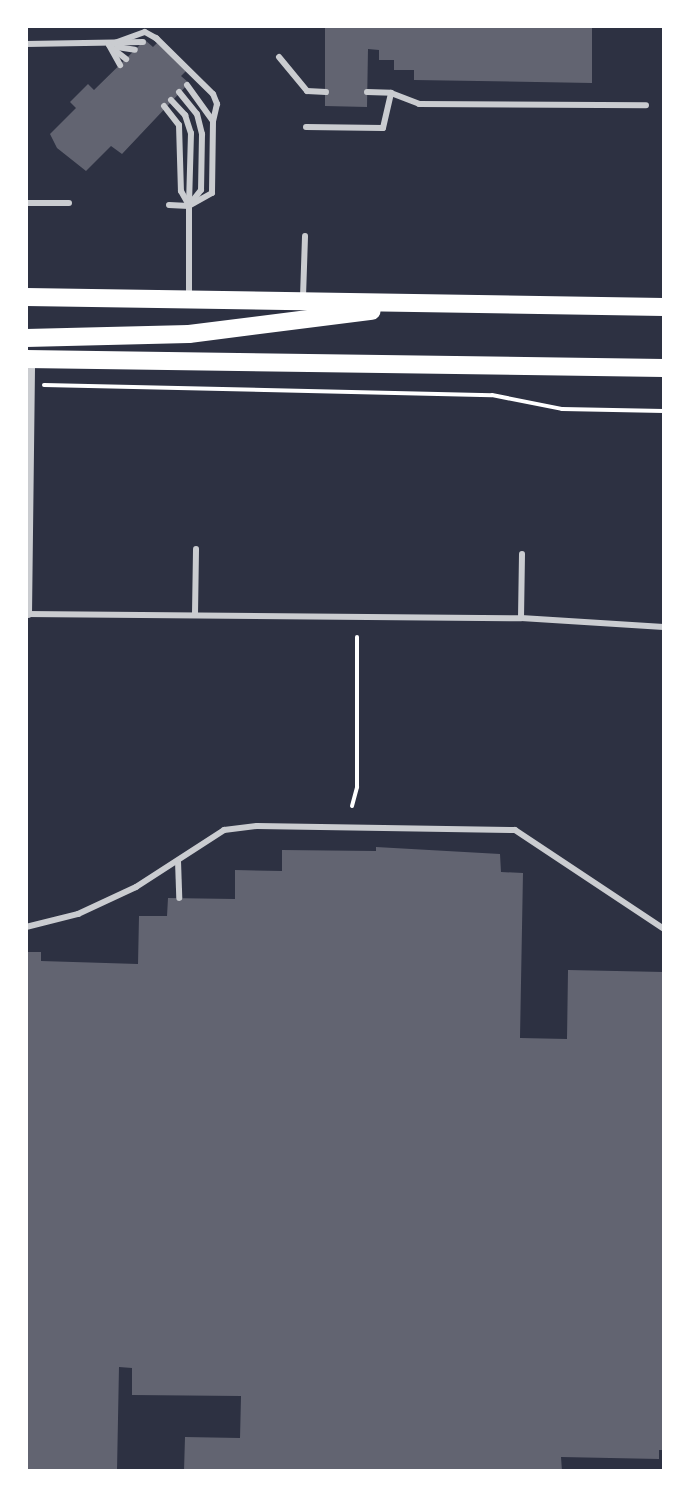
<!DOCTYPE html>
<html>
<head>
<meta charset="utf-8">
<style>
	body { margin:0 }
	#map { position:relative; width:690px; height:1497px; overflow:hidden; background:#2d3142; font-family:Overpass,sans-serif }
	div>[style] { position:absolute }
	.building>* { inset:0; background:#626471 }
	.path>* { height:4px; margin:-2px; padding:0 2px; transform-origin:2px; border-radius:2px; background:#fff }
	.service>* { height:6px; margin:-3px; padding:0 3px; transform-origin:3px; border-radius:3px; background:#caccd0 }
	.minor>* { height:8px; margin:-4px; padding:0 4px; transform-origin:4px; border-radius:4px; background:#caccd0 }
	.primary>* { height:18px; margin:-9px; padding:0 9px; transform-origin:9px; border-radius:9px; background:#fff }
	span { translate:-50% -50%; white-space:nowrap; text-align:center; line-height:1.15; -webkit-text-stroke:7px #fff; paint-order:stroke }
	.frame { position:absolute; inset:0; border:28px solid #fff; pointer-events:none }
</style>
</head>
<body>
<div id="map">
	<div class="building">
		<div style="clip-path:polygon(325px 26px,592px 26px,592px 83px,414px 80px,414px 70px,394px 70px,394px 60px,379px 60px,379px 50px,368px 49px,367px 107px,325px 106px)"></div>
		<div style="clip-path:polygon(145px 40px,153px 47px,157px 43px,186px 71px,181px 76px,189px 83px,122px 154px,111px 146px,86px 171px,57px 148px,50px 134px,76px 108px,70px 102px,88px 84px,94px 90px)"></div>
		<div style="clip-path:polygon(376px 847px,500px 854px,501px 872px,523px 873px,520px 1038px,567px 1039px,568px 970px,664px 972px,664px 1450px,659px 1450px,659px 1459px,561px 1457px,562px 1471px,184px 1471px,185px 1437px,240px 1438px,241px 1396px,132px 1395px,132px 1368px,119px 1367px,117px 1471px,26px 1471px,26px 952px,41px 952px,41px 961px,138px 964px,139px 916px,167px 916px,168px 898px,235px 899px,235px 870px,282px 871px,282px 850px,376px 851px)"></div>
	</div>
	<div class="path">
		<div style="left:44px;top:385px;width:448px;rotate:1.3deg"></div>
		<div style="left:492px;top:395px;width:71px;rotate:11.3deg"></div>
		<div style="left:562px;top:409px;width:102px;rotate:1.1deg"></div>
		<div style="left:352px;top:806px;width:20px;rotate:-75deg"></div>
		<div style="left:357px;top:787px;width:150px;rotate:-90deg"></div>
	</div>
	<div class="service">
		<div style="left:26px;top:44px;width:117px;rotate:-1deg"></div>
		<div style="left:109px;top:45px;width:38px;rotate:-20deg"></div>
		<div style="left:145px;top:32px;width:13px;rotate:29deg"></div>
		<div style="left:156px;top:38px;width:80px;rotate:44.5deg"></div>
		<div style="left:213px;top:94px;width:11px;rotate:68deg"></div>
		<div style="left:217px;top:104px;width:17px;rotate:103deg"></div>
		<div style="left:109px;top:45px;width:23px;rotate:61deg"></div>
		<div style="left:117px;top:47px;width:18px;rotate:9deg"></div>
		<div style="left:112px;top:48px;width:18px;rotate:38deg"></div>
		<div style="left:279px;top:57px;width:44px;rotate:50.5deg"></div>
		<div style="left:307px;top:91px;width:19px;rotate:3deg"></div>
		<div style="left:187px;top:85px;width:44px;rotate:54.2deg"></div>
		<div style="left:213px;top:121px;width:72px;rotate:90.8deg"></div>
		<div style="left:212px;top:193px;width:26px;rotate:151deg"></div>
		<div style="left:179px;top:92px;width:28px;rotate:51deg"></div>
		<div style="left:197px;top:114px;width:21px;rotate:76deg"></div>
		<div style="left:202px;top:134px;width:56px;rotate:91deg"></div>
		<div style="left:201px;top:190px;width:16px;rotate:128deg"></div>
		<div style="left:367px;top:92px;width:24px;rotate:2deg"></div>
		<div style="left:391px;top:93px;width:30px;rotate:21deg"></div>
		<div style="left:419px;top:104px;width:227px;rotate:0.3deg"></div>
		<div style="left:171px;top:100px;width:21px;rotate:47deg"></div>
		<div style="left:185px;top:115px;width:19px;rotate:72deg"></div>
		<div style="left:191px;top:133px;width:73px;rotate:91.6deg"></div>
		<div style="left:164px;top:106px;width:24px;rotate:52deg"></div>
		<div style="left:179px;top:125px;width:66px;rotate:88.3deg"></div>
		<div style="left:181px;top:191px;width:13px;rotate:61deg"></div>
		<div style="left:306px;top:127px;width:77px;rotate:0.7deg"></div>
		<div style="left:383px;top:128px;width:36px;rotate:-77deg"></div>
		<div style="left:26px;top:203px;width:43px"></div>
		<div style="left:169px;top:205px;width:20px;rotate:3deg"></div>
		<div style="left:189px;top:206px;width:90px;rotate:90deg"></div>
		<div style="left:303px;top:297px;width:61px;rotate:-88.1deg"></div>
		<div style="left:26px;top:614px;width:495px;rotate:0.5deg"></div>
		<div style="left:521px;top:618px;width:143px;rotate:3.6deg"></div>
		<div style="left:195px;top:614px;width:65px;rotate:-89.1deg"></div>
		<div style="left:521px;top:618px;width:64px;rotate:-89.1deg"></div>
		<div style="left:178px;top:861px;width:37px;rotate:88deg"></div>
		<div style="left:26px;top:927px;width:54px;rotate:-14deg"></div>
		<div style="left:78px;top:914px;width:64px;rotate:-25deg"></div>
		<div style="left:136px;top:887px;width:105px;rotate:-32.9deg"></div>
		<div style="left:224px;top:830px;width:33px;rotate:-7deg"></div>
		<div style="left:257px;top:826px;width:258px;rotate:0.9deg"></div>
		<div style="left:515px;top:830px;width:179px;rotate:33.6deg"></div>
	</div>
	<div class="minor">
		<div style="left:28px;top:614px;width:255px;rotate:-89.3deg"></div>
	</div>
	<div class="primary">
		<div style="left:26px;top:297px;width:638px;rotate:0.9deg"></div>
		<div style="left:26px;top:338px;width:163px;rotate:-1.4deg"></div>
		<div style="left:189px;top:334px;width:184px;rotate:-7.2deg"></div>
		<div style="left:26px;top:359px;width:638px;rotate:0.81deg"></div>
	</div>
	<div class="frame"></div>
</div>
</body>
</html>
